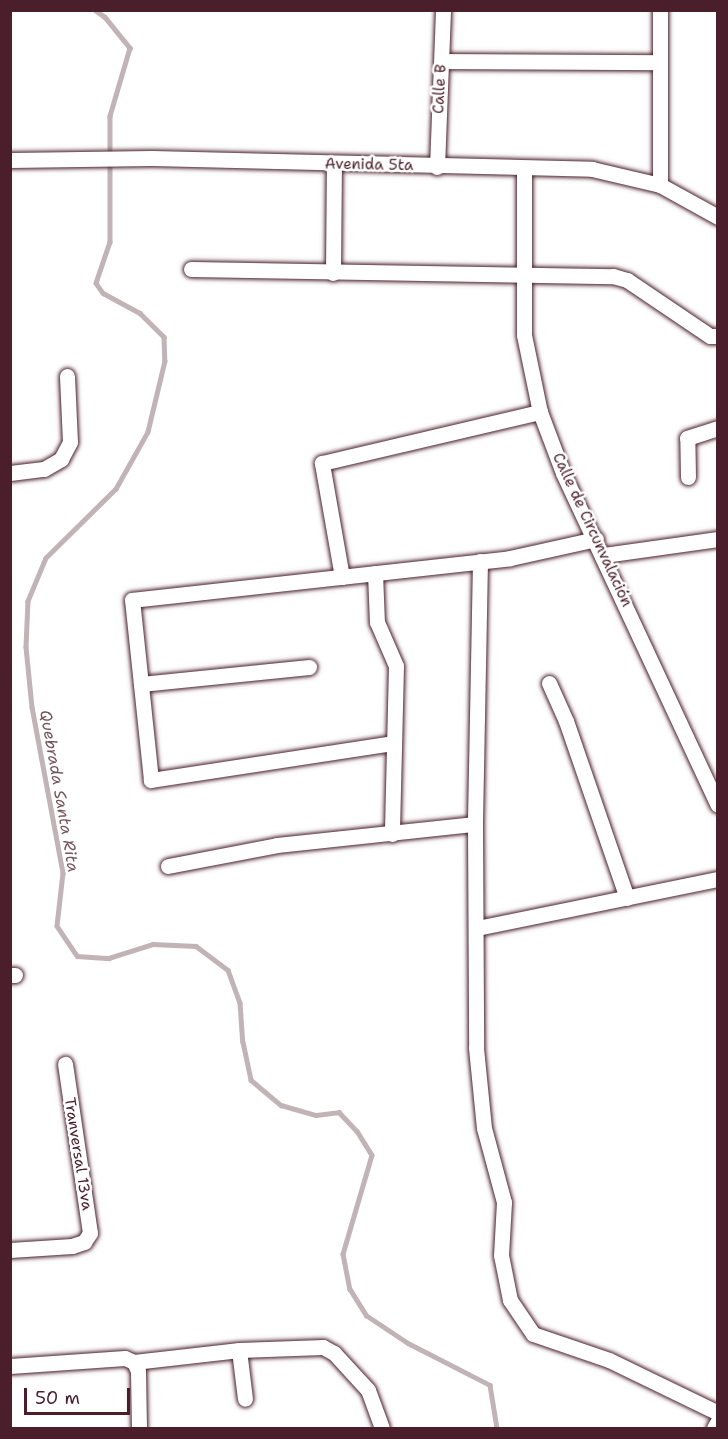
<!DOCTYPE html>
<html>
<head>
<meta charset="utf-8">
<style>
	body { margin:0 }
	#map { position:relative; width:728px; height:1439px; overflow:hidden; background:#fff; font-family:"Shantell Sans",sans-serif }
	div>[style] { position:absolute }
	.stream>* { height:4.5px; margin:-2.25px; padding:0 2.25px; transform-origin:2.25px; border-radius:2.25px; background:#c1b3b6 }
	.roads { filter:drop-shadow(0 0 2px #4a1f2b) drop-shadow(0 0 2px #4a1f2b) }
	.minor>* { height:15px; margin:-7.5px; padding:0 7.5px; transform-origin:7.5px; border-radius:7.5px; background:#fff }
	span { translate:-50% -50%; white-space:nowrap; text-align:center; line-height:1.15; -webkit-text-stroke:5px #fff; paint-order:stroke }
	.street-label { font-size:15px; color:#4a1f2b }
	.water-label { font-size:16px; color:#74535c; font-style:italic }
	.frame { position:absolute; inset:0; border:12px solid #4a1f2b; pointer-events:none }
	.scale { position:absolute; left:24px; top:1388px; width:106px; height:27px; box-sizing:border-box; border:3px solid #4a1f2b; border-top:0; padding-left:8px; font-size:18px; line-height:21px; white-space:nowrap; color:#4a1f2b; -webkit-text-stroke:4px #fff; paint-order:stroke }
</style>
</head>
<body>
<div id="map">
	<div class="stream">
		<div style="left:95px;top:10px;width:12px;rotate:35deg"></div>
		<div style="left:105px;top:17px;width:40px;rotate:51deg"></div>
		<div style="left:130px;top:48px;width:71px;rotate:106.4deg"></div>
		<div style="left:110px;top:116px;width:126px;rotate:90deg"></div>
		<div style="left:110px;top:242px;width:43px;rotate:108.9deg"></div>
		<div style="left:96px;top:283px;width:12px;rotate:55deg"></div>
		<div style="left:103px;top:293px;width:42px;rotate:28.4deg"></div>
		<div style="left:140px;top:313px;width:34px;rotate:45deg"></div>
		<div style="left:164px;top:337px;width:24px;rotate:88deg"></div>
		<div style="left:165px;top:361px;width:73px;rotate:103.5deg"></div>
		<div style="left:148px;top:432px;width:65px;rotate:119.3deg"></div>
		<div style="left:116px;top:489px;width:98px;rotate:135.4deg"></div>
		<div style="left:46px;top:558px;width:47px;rotate:112.7deg"></div>
		<div style="left:28px;top:601px;width:46px;rotate:92.5deg"></div>
		<div style="left:26px;top:647px;width:60px;rotate:84.3deg"></div>
		<div style="left:32px;top:707px;width:169px;rotate:79.4deg"></div>
		<div style="left:63px;top:873px;width:53px;rotate:96.5deg"></div>
		<div style="left:57px;top:926px;width:36px;rotate:56deg"></div>
		<div style="left:77px;top:956px;width:32px;rotate:4deg"></div>
		<div style="left:109px;top:958px;width:46px;rotate:-17.7deg"></div>
		<div style="left:153px;top:944px;width:43px;rotate:2.7deg"></div>
		<div style="left:196px;top:946px;width:40px;rotate:37deg"></div>
		<div style="left:228px;top:970px;width:35px;rotate:70deg"></div>
		<div style="left:240px;top:1003px;width:39px;rotate:86deg"></div>
		<div style="left:243px;top:1042px;width:39px;rotate:78deg"></div>
		<div style="left:251px;top:1080px;width:39px;rotate:40deg"></div>
		<div style="left:281px;top:1105px;width:36px;rotate:16deg"></div>
		<div style="left:316px;top:1115px;width:23px;rotate:-7deg"></div>
		<div style="left:339px;top:1112px;width:26px;rotate:47deg"></div>
		<div style="left:357px;top:1131px;width:28px;rotate:58deg"></div>
		<div style="left:372px;top:1155px;width:103px;rotate:106.3deg"></div>
		<div style="left:343px;top:1254px;width:36px;rotate:79deg"></div>
		<div style="left:350px;top:1289px;width:31px;rotate:58deg"></div>
		<div style="left:366px;top:1315px;width:50px;rotate:33.7deg"></div>
		<div style="left:408px;top:1343px;width:92px;rotate:27.1deg"></div>
		<div style="left:490px;top:1385px;width:44px;rotate:80.8deg"></div>
	</div>
	<div class="roads">
		<div class="minor">
			<div style="left:442px;top:61px;width:218px;rotate:0.3deg"></div>
			<div style="left:10px;top:160px;width:142px;rotate:-0.8deg"></div>
			<div style="left:152px;top:158px;width:440px;rotate:1.4deg"></div>
			<div style="left:592px;top:169px;width:70px;rotate:13.2deg"></div>
			<div style="left:660px;top:185px;width:66px;rotate:28.9deg"></div>
			<div style="left:437px;top:167px;width:157px;rotate:-87.8deg"></div>
			<div style="left:524px;top:168px;width:167px;rotate:90deg"></div>
			<div style="left:524px;top:335px;width:79px;rotate:78.3deg"></div>
			<div style="left:540px;top:412px;width:65px;rotate:69.3deg"></div>
			<div style="left:563px;top:473px;width:366px;rotate:65deg"></div>
			<div style="left:660px;top:185px;width:175px;rotate:-90deg"></div>
			<div style="left:191px;top:269px;width:422px;rotate:1deg"></div>
			<div style="left:613px;top:276px;width:15px;rotate:16deg"></div>
			<div style="left:627px;top:280px;width:100px;rotate:34deg"></div>
			<div style="left:710px;top:336px;width:8px"></div>
			<div style="left:333px;top:273px;width:109px;rotate:-89.5deg"></div>
			<div style="left:10px;top:473px;width:34px;rotate:-7deg"></div>
			<div style="left:44px;top:469px;width:20px;rotate:-30deg"></div>
			<div style="left:61px;top:459px;width:19px;rotate:-62deg"></div>
			<div style="left:70px;top:442px;width:66px;rotate:-92.6deg"></div>
			<div style="left:688px;top:477px;width:39px;rotate:-91deg"></div>
			<div style="left:687px;top:438px;width:33px;rotate:-18deg"></div>
			<div style="left:604px;top:555px;width:115px;rotate:-8deg"></div>
			<div style="left:480px;top:561px;width:263px;rotate:91.1deg"></div>
			<div style="left:475px;top:824px;width:224px;rotate:89.7deg"></div>
			<div style="left:476px;top:1048px;width:80px;rotate:84.3deg"></div>
			<div style="left:484px;top:1128px;width:77px;rotate:74.9deg"></div>
			<div style="left:504px;top:1202px;width:53px;rotate:93.2deg"></div>
			<div style="left:501px;top:1255px;width:46px;rotate:78.7deg"></div>
			<div style="left:510px;top:1300px;width:41px;rotate:55.9deg"></div>
			<div style="left:533px;top:1334px;width:80px;rotate:18.9deg"></div>
			<div style="left:609px;top:1360px;width:121px;rotate:25.9deg"></div>
			<div style="left:375px;top:573px;width:49px;rotate:87.7deg"></div>
			<div style="left:377px;top:622px;width:48px;rotate:66.6deg"></div>
			<div style="left:396px;top:666px;width:168px;rotate:91.4deg"></div>
			<div style="left:342px;top:577px;width:116px;rotate:-100deg"></div>
			<div style="left:322px;top:463px;width:224px;rotate:-13.2deg"></div>
			<div style="left:549px;top:683px;width:42px;rotate:65.9deg"></div>
			<div style="left:566px;top:721px;width:187px;rotate:71deg"></div>
			<div style="left:141px;top:684px;width:169px;rotate:-5.8deg"></div>
			<div style="left:393px;top:743px;width:245px;rotate:171.3deg"></div>
			<div style="left:151px;top:780px;width:181px;rotate:-96deg"></div>
			<div style="left:132px;top:600px;width:380px;rotate:-6.3deg"></div>
			<div style="left:510px;top:558px;width:88px;rotate:-12.5deg"></div>
			<div style="left:168px;top:866px;width:111px;rotate:-10.9deg"></div>
			<div style="left:277px;top:845px;width:199px;rotate:-6.1deg"></div>
			<div style="left:477px;top:928px;width:246px;rotate:-11.5deg"></div>
			<div style="left:10px;top:975px;width:5px"></div>
			<div style="left:10px;top:1250px;width:62px;rotate:-3.7deg"></div>
			<div style="left:72px;top:1246px;width:13px;rotate:-18deg"></div>
			<div style="left:84px;top:1242px;width:11px;rotate:-56deg"></div>
			<div style="left:90px;top:1233px;width:171px;rotate:-98.4deg"></div>
			<div style="left:239px;top:1350px;width:49px;rotate:83deg"></div>
			<div style="left:134px;top:1362px;width:10px;rotate:66deg"></div>
			<div style="left:138px;top:1371px;width:57px;rotate:89deg"></div>
			<div style="left:10px;top:1366px;width:115px;rotate:-4deg"></div>
			<div style="left:125px;top:1358px;width:10px;rotate:24deg"></div>
			<div style="left:134px;top:1362px;width:106px;rotate:-6.5deg"></div>
			<div style="left:239px;top:1350px;width:84px;rotate:-2deg"></div>
			<div style="left:323px;top:1347px;width:13px;rotate:29deg"></div>
			<div style="left:334px;top:1353px;width:50px;rotate:47.4deg"></div>
			<div style="left:368px;top:1390px;width:40px;rotate:69.8deg"></div>
			<div style="left:714px;top:1428px;width:8px;rotate:-60deg"></div>
		</div>
	</div>
	<div class="street-label">
		<span style="left:440px;top:89px;rotate:-87deg">Calle B</span>
		<span style="left:369px;top:165px;rotate:1deg">Avenida 5ta</span>
		<span style="left:592px;top:530px;rotate:65deg">Calle de Circunvalación</span>
		<span style="left:78px;top:1154px;rotate:81deg">Tranversal 13va</span>
	</div>
	<div class="water-label">
		<span style="left:59px;top:791px;rotate:80deg">Quebrada Santa Rita</span>
	</div>
	<div class="frame"></div>
	<div class="scale">50 m</div>
</div>
</body>
</html>
